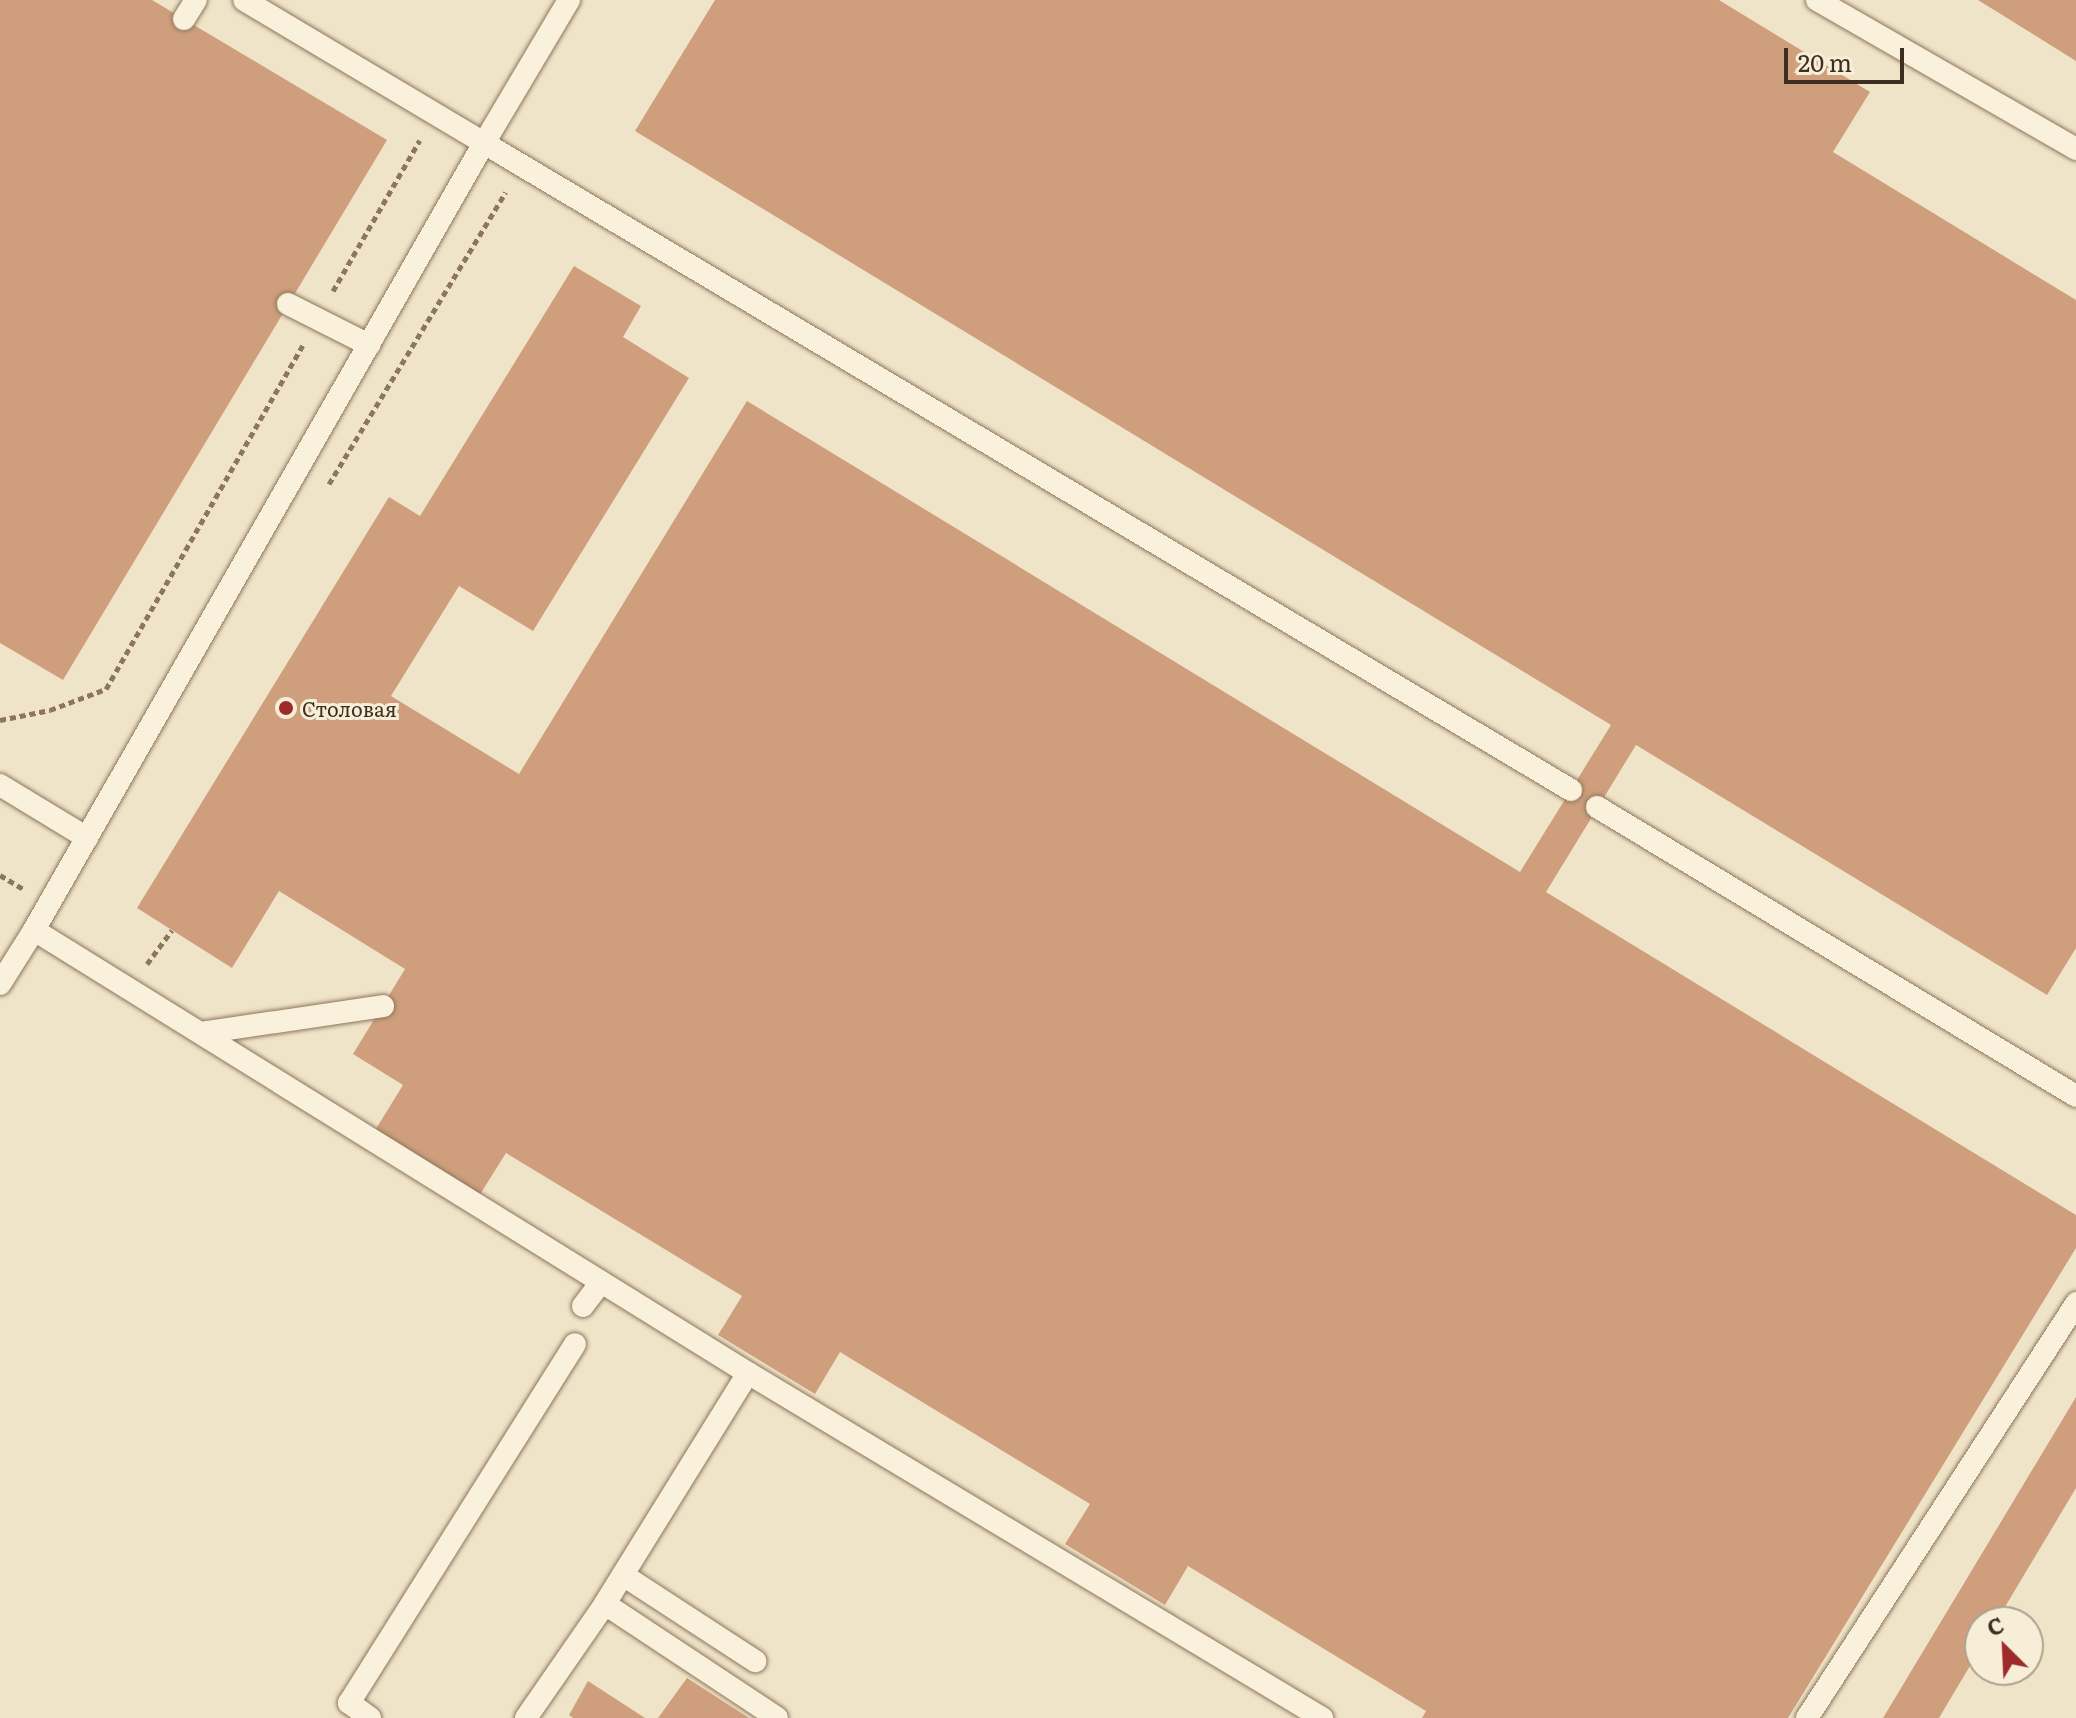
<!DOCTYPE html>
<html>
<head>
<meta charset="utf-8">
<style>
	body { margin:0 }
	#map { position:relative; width:2076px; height:1718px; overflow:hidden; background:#f0e4c8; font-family:Literata,serif }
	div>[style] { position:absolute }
	.building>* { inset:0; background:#cf9f7d }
	.path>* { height:5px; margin-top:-2.5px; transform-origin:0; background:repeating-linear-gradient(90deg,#8d765c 0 6px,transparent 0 10px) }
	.roads { filter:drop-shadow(0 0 2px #8d765c) drop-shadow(0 0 2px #8d765c) }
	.service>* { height:22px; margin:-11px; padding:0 11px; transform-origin:11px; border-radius:11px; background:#faf1dc }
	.dots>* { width:22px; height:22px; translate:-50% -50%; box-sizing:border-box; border:4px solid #f7eed8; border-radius:50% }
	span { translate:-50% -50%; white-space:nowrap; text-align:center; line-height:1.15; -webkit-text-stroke:6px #f7eed8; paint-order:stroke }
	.poi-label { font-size:20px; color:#3d2e20 }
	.left { translate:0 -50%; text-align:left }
	.north { position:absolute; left:1964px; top:1606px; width:80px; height:80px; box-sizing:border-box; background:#f7eed8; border:2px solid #ada18e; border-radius:50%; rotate:336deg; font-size:22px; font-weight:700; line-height:32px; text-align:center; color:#3d2e20 }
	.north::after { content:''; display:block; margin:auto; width:28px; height:36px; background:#9e2a2b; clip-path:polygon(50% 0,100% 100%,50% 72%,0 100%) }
	.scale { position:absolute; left:1784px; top:48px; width:120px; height:36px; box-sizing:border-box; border:4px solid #3d2e20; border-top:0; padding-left:10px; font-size:24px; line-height:28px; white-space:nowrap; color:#3d2e20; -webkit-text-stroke:6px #f7eed8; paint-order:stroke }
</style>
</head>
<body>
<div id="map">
	<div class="building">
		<div style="clip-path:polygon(0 0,152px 0,387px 140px,63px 680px,0 643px)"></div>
		<div style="clip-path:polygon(715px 0,1719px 0,1870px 92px,1833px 152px,2076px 300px,2076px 948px,2047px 995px,1636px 745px,1546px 892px,2076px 1215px,2076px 1248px,1788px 1718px,1422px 1718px,1426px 1711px,1188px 1566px,1165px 1605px,1065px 1544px,1090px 1504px,840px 1352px,815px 1394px,718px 1335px,742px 1296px,506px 1153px,479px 1196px,374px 1132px,403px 1085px,353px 1054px,405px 969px,279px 891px,232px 968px,137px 908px,389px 497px,420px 516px,574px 266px,641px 306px,623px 337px,689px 378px,533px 631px,459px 586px,391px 696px,519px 774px,747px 401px,1520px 872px,1611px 725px,635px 131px)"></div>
		<div style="clip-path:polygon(1978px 0,2076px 0,2076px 61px)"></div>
		<div style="clip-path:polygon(2076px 1397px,2076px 1488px,1996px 1622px,1980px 1622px,1980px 1649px,1939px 1718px,1883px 1718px)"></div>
		<div style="clip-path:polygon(687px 1678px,749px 1718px,658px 1718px)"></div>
		<div style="clip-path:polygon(588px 1681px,645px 1718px,573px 1718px,569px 1715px)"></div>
	</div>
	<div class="path">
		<div style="left:333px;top:291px;width:174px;rotate:-60.1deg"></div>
		<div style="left:329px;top:484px;width:341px;rotate:-58.8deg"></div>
		<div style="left:0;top:720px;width:51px;rotate:-11.3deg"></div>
		<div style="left:50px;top:710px;width:60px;rotate:-20.6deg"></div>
		<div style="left:106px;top:689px;width:396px;rotate:-60.2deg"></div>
		<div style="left:0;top:875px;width:27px;rotate:31deg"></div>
		<div style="left:147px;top:964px;width:42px;rotate:-53.7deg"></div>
	</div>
	<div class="roads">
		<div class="service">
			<div style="left:569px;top:0;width:166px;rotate:120.7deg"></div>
			<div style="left:484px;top:143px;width:1265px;rotate:30.76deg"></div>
			<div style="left:1817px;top:0;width:299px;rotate:29.9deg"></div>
			<div style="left:184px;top:19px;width:22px;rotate:-58deg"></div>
			<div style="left:288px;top:304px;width:91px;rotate:26.8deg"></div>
			<div style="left:0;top:785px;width:102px;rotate:31.3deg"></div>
			<div style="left:1597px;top:807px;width:559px;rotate:31.1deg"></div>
			<div style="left:34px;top:930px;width:907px;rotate:-60.24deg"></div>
			<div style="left:484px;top:143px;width:279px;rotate:-149.2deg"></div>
			<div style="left:0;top:984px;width:64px;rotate:-57.8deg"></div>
			<div style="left:34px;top:930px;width:840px;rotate:31.82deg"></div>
			<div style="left:748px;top:1373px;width:272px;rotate:121.8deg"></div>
			<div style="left:605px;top:1604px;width:206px;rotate:33.5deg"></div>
			<div style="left:201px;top:1033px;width:184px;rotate:-8.4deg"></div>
			<div style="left:583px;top:1306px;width:30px;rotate:-53deg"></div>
			<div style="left:748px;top:1373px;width:670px;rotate:31.01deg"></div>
			<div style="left:623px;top:1575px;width:158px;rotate:33.1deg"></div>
			<div style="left:370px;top:1718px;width:26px;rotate:-144deg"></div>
			<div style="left:349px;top:1703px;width:424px;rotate:-57.8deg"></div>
			<div style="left:526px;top:1718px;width:139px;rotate:-55.3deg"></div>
			<div style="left:1807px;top:1718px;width:495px;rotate:-57deg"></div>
		</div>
	</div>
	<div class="dots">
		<div style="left:286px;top:708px;background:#9e2a2b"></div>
	</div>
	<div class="poi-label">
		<span class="left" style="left:302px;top:708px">Столовая</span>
	</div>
	<div class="north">С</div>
	<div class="scale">20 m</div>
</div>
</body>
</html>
